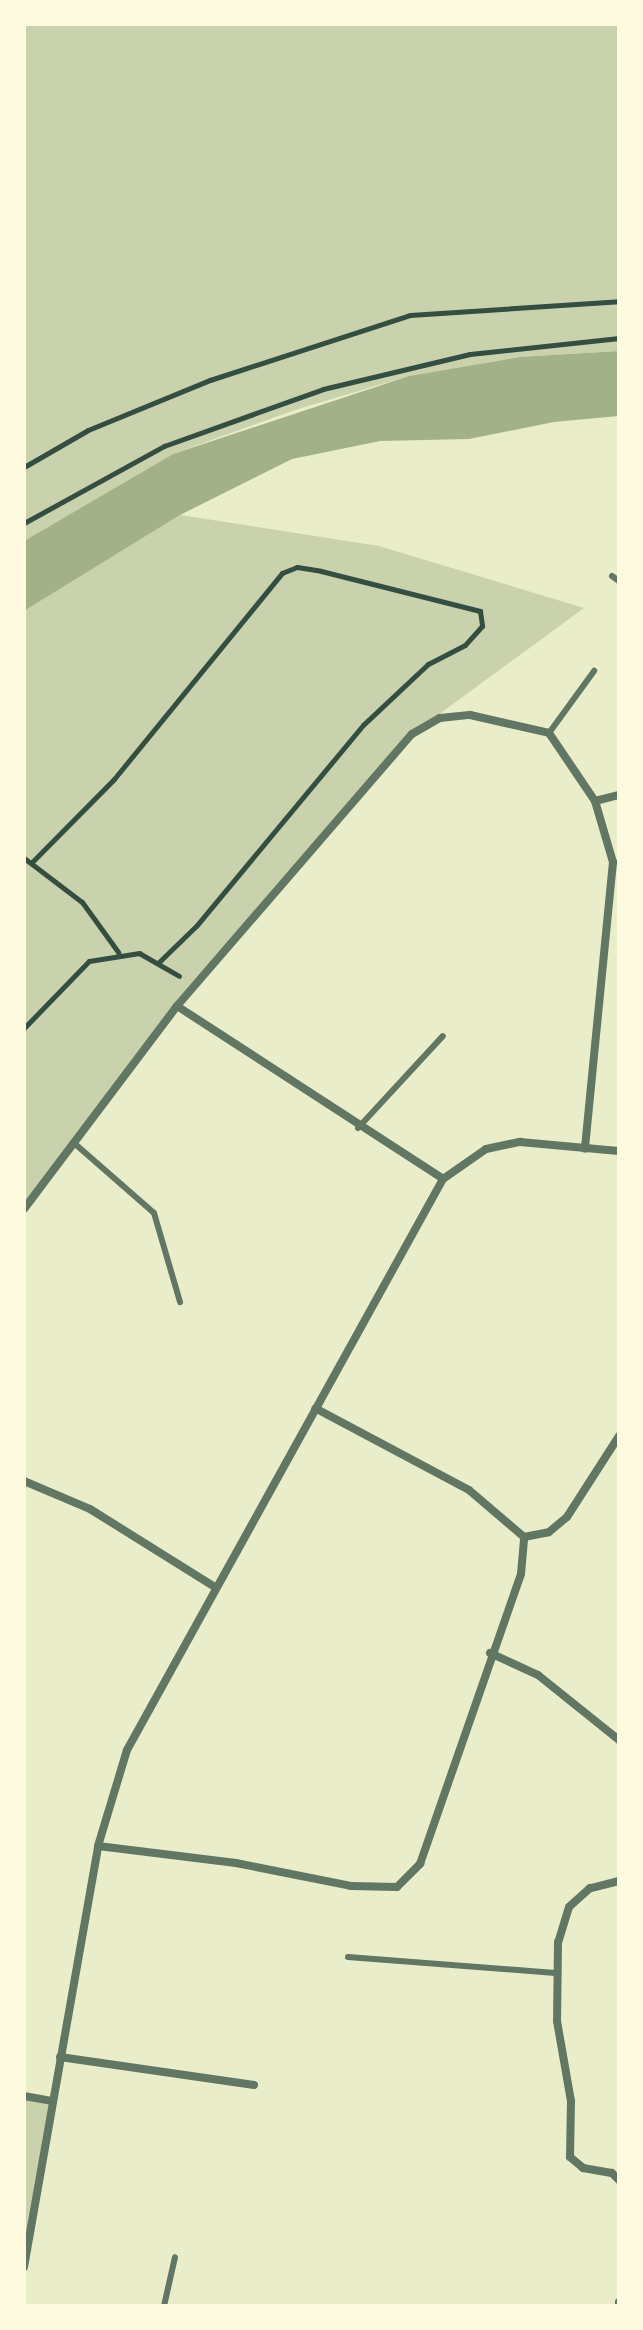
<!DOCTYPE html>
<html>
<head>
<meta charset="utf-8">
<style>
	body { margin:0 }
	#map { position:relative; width:643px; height:2330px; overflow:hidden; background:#e9edc9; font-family:"Roboto Serif",serif }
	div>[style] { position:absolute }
	.green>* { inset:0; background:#cad2ad }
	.water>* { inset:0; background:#a3b18a }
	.path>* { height:5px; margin:-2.5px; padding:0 2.5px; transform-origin:2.5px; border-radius:2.5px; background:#344e41 }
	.service>* { height:6px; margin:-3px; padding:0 3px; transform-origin:3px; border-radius:3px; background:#617663 }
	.minor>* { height:8px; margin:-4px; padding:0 4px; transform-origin:4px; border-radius:4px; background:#617663 }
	span { translate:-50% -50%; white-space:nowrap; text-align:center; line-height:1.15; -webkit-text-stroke:8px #fefae0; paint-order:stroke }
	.frame { position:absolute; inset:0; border:26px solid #fefae0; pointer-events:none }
</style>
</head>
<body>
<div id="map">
	<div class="green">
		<div style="clip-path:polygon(24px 24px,619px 24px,619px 351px,520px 357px,409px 376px,295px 410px,173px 454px,24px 541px)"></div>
		<div style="clip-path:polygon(180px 515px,379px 546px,584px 608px,412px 734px,196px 988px,24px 1209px,24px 611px)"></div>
		<div style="clip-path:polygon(24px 2096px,52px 2101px,24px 2267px)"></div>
	</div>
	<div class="water">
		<div style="clip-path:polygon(619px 351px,619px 416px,554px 422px,469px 439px,380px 441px,292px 459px,180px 515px,24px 611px,24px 541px,173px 454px,409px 376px,520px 357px)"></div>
	</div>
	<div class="path">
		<div style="left:24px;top:467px;width:74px;rotate:-30deg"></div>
		<div style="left:88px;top:430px;width:132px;rotate:-22.3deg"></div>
		<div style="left:210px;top:380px;width:210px;rotate:-18deg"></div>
		<div style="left:410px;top:315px;width:209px;rotate:-3.8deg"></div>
		<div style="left:24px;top:523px;width:160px;rotate:-28.8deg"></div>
		<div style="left:164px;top:446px;width:169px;rotate:-19.7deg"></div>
		<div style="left:323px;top:389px;width:151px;rotate:-13.4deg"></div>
		<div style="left:470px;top:354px;width:150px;rotate:-6.1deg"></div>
		<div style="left:24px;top:858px;width:73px;rotate:37.2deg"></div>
		<div style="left:82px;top:902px;width:62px;rotate:54.2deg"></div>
		<div style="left:31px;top:863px;width:118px;rotate:-45.3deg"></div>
		<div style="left:114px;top:779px;width:266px;rotate:-50.8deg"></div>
		<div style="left:282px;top:573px;width:16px;rotate:-22deg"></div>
		<div style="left:297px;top:567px;width:24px;rotate:9deg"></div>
		<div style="left:321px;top:571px;width:164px;rotate:14.1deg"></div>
		<div style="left:480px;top:611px;width:15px;rotate:82deg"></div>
		<div style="left:482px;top:626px;width:25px;rotate:132deg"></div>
		<div style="left:465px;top:645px;width:42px;rotate:152.8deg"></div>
		<div style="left:428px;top:664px;width:89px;rotate:136.8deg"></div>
		<div style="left:363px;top:725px;width:261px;rotate:129.7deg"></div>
		<div style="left:196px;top:926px;width:52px;rotate:135.8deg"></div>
		<div style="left:24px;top:1028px;width:93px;rotate:-45.9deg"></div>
		<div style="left:89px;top:961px;width:51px;rotate:-9.1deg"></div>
		<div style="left:139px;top:953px;width:46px;rotate:29.9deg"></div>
	</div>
	<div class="service">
		<div style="left:612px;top:576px;width:9px;rotate:36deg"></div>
		<div style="left:549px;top:733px;width:77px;rotate:-54deg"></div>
		<div style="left:358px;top:1128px;width:125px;rotate:-47.3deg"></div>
		<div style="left:74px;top:1143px;width:106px;rotate:41.2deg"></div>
		<div style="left:154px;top:1213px;width:93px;rotate:73.7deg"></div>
		<div style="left:348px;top:1957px;width:211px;rotate:4.4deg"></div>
		<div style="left:164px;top:2306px;width:50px;rotate:-77.3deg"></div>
	</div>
	<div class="minor">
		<div style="left:595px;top:801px;width:25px;rotate:-14deg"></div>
		<div style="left:177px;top:1006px;width:317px;rotate:33deg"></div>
		<div style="left:24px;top:1209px;width:254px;rotate:-53deg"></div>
		<div style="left:177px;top:1006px;width:359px;rotate:-49.2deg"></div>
		<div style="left:412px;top:734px;width:32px;rotate:-30deg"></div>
		<div style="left:440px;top:718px;width:30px;rotate:-6deg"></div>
		<div style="left:470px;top:715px;width:81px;rotate:12.8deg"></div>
		<div style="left:549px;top:733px;width:82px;rotate:55.9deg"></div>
		<div style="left:595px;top:801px;width:64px;rotate:73.6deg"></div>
		<div style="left:613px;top:862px;width:288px;rotate:95.6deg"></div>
		<div style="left:24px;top:1481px;width:72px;rotate:23deg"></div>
		<div style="left:90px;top:1509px;width:147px;rotate:32deg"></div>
		<div style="left:524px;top:1537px;width:25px;rotate:-11deg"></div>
		<div style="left:549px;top:1532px;width:23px;rotate:-40deg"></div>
		<div style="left:567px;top:1517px;width:96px;rotate:-57.3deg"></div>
		<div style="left:490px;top:1653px;width:53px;rotate:24.6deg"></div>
		<div style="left:538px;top:1675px;width:104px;rotate:38.7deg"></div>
		<div style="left:98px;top:1846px;width:139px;rotate:7deg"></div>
		<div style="left:236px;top:1863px;width:117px;rotate:11.3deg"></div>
		<div style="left:351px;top:1886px;width:46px;rotate:1.2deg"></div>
		<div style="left:397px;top:1887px;width:33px;rotate:-45deg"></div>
		<div style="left:420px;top:1864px;width:307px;rotate:-70.8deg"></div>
		<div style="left:521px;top:1574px;width:37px;rotate:-85deg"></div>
		<div style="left:524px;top:1537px;width:72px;rotate:-139.5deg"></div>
		<div style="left:469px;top:1490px;width:174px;rotate:-152deg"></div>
		<div style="left:619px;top:1881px;width:30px;rotate:166deg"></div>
		<div style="left:590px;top:1888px;width:28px;rotate:138deg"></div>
		<div style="left:569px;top:1907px;width:37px;rotate:107deg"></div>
		<div style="left:558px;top:1942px;width:79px;rotate:90.7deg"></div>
		<div style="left:557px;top:2021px;width:81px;rotate:80.1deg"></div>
		<div style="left:571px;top:2101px;width:56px;rotate:91deg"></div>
		<div style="left:570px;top:2157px;width:17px;rotate:40deg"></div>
		<div style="left:583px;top:2168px;width:29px;rotate:10deg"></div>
		<div style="left:612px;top:2173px;width:10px;rotate:45deg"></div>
		<div style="left:60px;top:2057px;width:196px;rotate:8.2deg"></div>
		<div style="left:24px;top:2096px;width:28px;rotate:10deg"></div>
		<div style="left:24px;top:2267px;width:427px;rotate:-80deg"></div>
		<div style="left:98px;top:1846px;width:100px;rotate:-73.2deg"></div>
		<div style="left:127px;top:1750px;width:653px;rotate:-61.04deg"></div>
		<div style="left:443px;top:1179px;width:52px;rotate:-34.9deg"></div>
		<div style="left:486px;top:1149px;width:35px;rotate:-12deg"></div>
		<div style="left:520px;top:1142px;width:99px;rotate:5.2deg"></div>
		<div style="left:619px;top:2306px;width:4px;rotate:-90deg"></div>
	</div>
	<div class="frame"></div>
</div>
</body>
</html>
